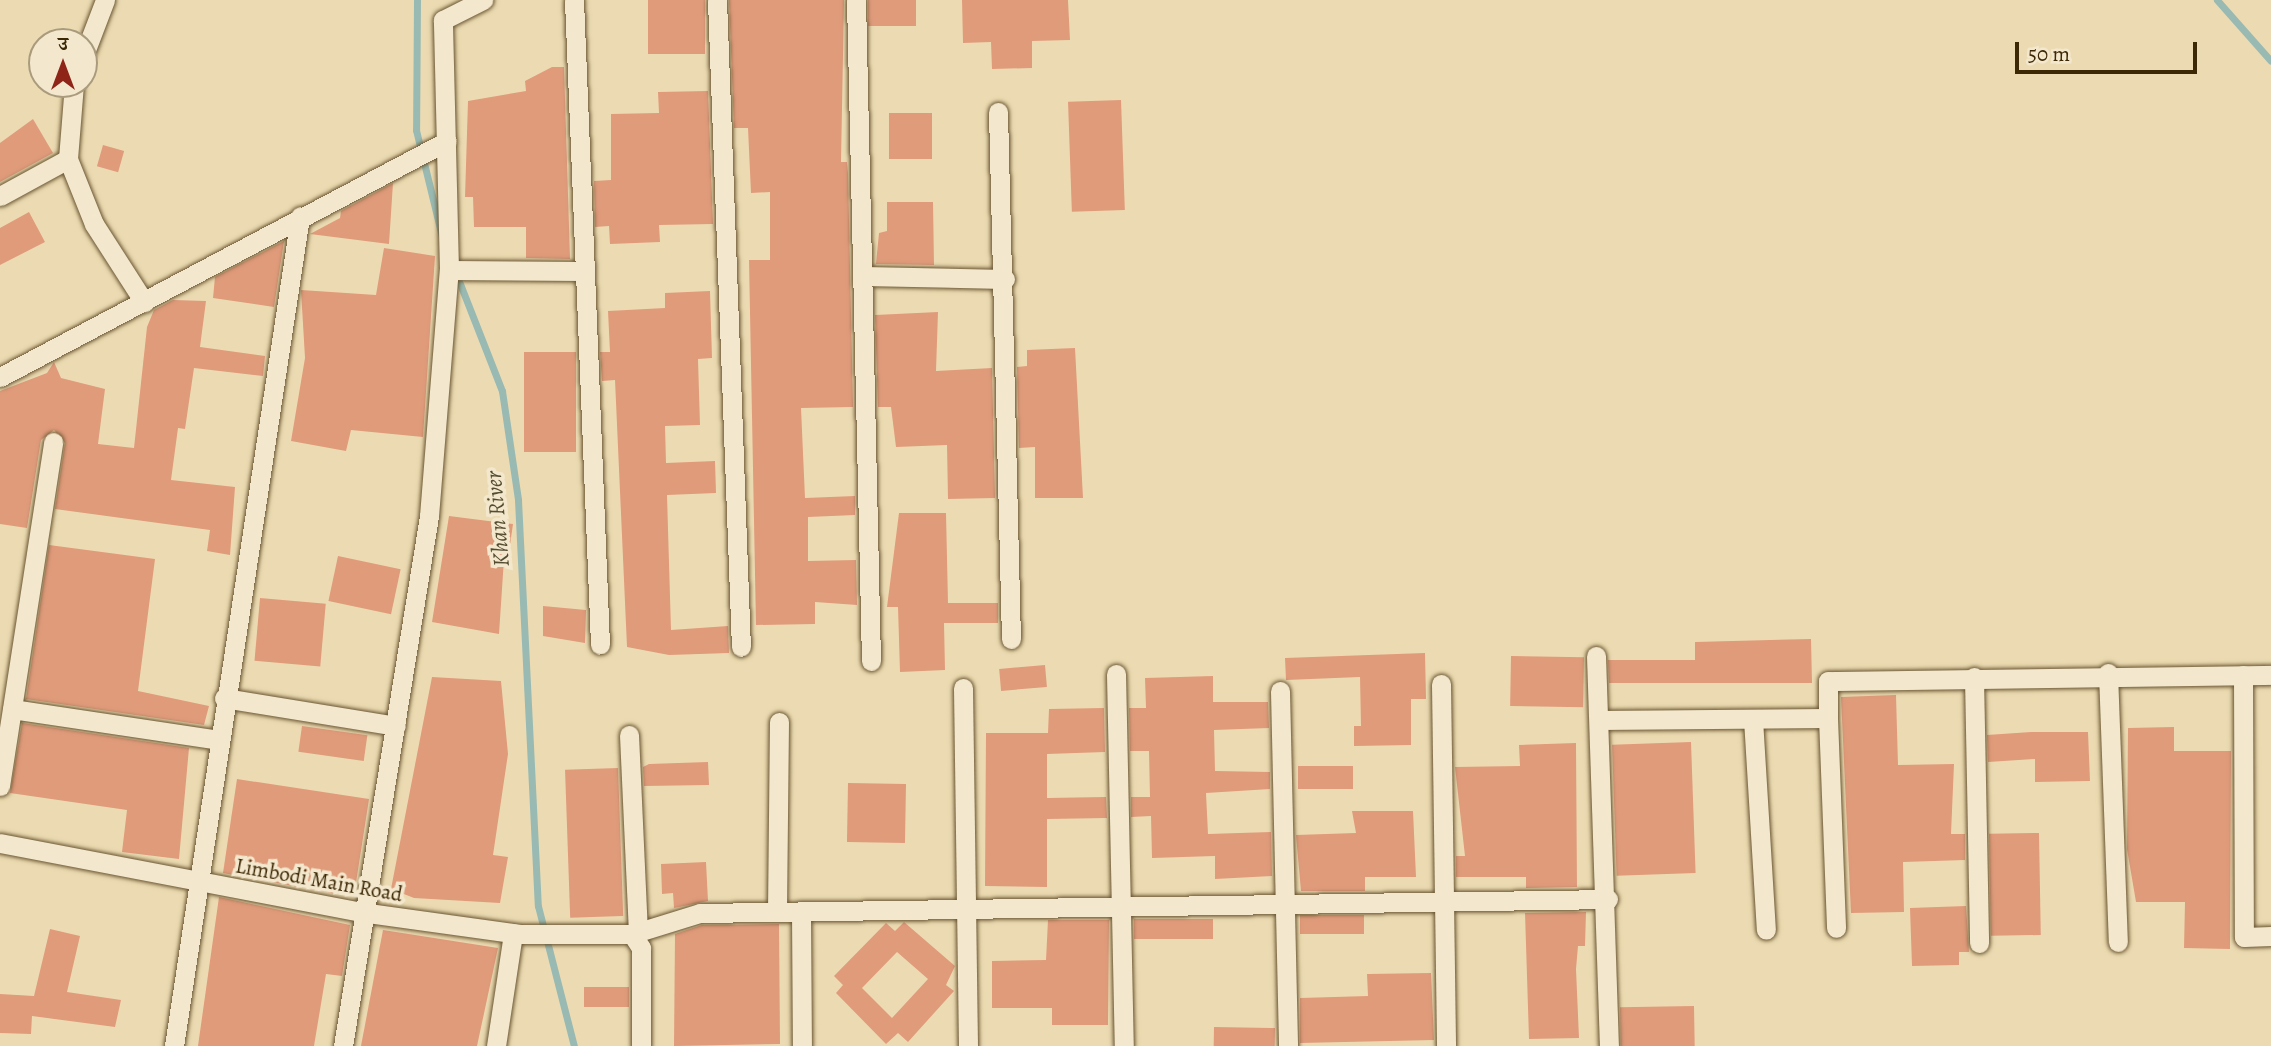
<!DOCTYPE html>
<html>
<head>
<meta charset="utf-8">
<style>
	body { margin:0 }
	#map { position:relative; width:2271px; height:1046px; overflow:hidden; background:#ecdbb2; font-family:Alegreya,"Noto Serif Devanagari",serif }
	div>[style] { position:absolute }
	.stream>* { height:7px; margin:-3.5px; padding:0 3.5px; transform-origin:3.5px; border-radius:3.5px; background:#99bab2 }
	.building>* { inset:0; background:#e09b7b; transform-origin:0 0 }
	.roads { filter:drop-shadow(0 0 2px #695531) drop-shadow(0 0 2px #695531) }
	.minor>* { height:19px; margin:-9.5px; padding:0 9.5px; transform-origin:9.5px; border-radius:9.5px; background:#f3e8cd }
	span { translate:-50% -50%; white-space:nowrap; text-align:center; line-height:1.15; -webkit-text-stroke:7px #f3e8cd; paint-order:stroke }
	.street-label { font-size:21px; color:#3d2806 }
	.water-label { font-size:23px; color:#544c31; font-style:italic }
	.north { position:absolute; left:28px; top:28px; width:70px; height:70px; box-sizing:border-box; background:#f3e8cd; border:2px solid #aa9b7d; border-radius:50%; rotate:0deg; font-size:19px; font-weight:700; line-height:28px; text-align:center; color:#3d2806 }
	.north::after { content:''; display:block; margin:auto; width:24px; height:32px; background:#8f2418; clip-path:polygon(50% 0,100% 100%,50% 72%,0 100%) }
	.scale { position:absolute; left:2015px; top:42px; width:182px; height:32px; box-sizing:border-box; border:4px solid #3d2806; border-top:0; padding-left:9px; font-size:21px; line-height:24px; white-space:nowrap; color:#3d2806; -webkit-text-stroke:5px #f3e8cd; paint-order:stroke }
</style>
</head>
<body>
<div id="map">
	<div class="stream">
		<div style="left:417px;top:0;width:130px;rotate:90.4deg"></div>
		<div style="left:416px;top:130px;width:110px;rotate:76.3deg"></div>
		<div style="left:2217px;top:0;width:81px;rotate:48.5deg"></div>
		<div style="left:455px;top:271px;width:129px;rotate:68.6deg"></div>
		<div style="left:502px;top:391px;width:110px;rotate:81.6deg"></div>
		<div style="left:518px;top:500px;width:406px;rotate:87.2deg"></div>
		<div style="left:538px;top:906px;width:145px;rotate:75.6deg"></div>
	</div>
	<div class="building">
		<div style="left:648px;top:0;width:57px;height:54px"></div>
		<div style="clip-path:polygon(729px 0,844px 0,841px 162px,847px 162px,848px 173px,853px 407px,801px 408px,805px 498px,855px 496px,855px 515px,808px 517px,808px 561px,856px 560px,857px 605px,815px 602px,815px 624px,756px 625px,749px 260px,770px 260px,770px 192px,751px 193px,748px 128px,734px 128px)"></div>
		<div style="left:868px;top:0;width:48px;height:26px"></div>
		<div style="clip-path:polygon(962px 0,1068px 0,1070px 40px,1032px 41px,1032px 68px,992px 69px,991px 42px,963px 43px)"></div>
		<div style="clip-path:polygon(552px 67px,564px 67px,570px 259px,526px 258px,526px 227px,474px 227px,473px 197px,465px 197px,468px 101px,526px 91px,525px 81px)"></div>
		<div style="clip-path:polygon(708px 91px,713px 224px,659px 225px,660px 242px,610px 244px,609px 226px,595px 227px,594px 181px,611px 180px,611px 114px,659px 113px,658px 92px)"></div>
		<div style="left:1121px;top:100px;width:110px;height:53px;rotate:88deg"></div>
		<div style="left:932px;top:113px;width:46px;height:43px;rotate:90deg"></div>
		<div style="clip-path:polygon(33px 119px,53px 153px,0 182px,0 143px)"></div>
		<div style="left:103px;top:145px;width:22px;height:22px;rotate:16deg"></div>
		<div style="clip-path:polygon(393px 183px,389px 244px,310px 234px,340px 218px,341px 211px)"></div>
		<div style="clip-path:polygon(887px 202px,933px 202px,934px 265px,876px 264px,879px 233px,887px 231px)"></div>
		<div style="clip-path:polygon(29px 212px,45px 242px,0 265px,0 228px)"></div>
		<div style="clip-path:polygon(284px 241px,274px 307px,213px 298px,215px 277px)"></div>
		<div style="clip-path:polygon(384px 248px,435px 256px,423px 437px,351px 430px,346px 451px,291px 441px,305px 358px,301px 290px,376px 295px)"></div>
		<div style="clip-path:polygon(710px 291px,712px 358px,698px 359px,700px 425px,665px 426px,666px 463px,715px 461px,716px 493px,667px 495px,671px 630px,728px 626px,729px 653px,669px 655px,627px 647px,615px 380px,602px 381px,600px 352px,610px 352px,608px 311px,665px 308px,665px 293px)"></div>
		<div style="clip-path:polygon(173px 300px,206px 301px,200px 347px,265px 356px,263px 376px,194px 368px,185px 429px,178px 428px,171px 480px,235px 487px,230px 555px,207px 551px,210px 530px,55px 509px,65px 443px,54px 430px,41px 440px,27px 528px,0 524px,0 391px,47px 373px,54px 362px,61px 378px,105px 389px,98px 444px,134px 448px,147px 327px,154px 310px)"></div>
		<div style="clip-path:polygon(938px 312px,936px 371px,992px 368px,995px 498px,948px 499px,947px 445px,896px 447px,891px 407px,878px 407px,875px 315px)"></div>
		<div style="clip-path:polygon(1075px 348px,1083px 498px,1035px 498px,1035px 447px,1019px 448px,1017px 367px,1027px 366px,1027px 350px)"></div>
		<div style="left:524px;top:352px;width:52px;height:100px"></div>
		<div style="clip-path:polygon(899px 513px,946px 513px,948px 603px,998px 603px,998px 623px,944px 623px,945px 670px,900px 672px,898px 607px,887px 607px)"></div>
		<div style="clip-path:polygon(449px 516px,513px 524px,510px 545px,505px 544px,499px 634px,432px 622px)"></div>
		<div style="clip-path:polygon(49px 545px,155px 559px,138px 691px,209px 706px,204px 725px,26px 699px)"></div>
		<div style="left:338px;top:556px;width:64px;height:46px;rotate:12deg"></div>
		<div style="left:260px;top:598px;width:66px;height:63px;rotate:5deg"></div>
		<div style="clip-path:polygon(543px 606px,586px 610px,585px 643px,543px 636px)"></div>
		<div style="clip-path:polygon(1811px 639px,1812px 683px,1609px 683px,1608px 660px,1695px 660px,1695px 642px)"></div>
		<div style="clip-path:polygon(1425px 653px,1426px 699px,1411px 699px,1411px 745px,1354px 746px,1354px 726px,1361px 726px,1360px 677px,1286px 680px,1285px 658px)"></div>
		<div style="left:1511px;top:656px;width:73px;height:50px;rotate:1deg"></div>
		<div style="left:1045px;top:665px;width:22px;height:46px;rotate:85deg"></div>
		<div style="clip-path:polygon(1213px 676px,1213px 702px,1268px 702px,1269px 728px,1214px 730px,1215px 771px,1270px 772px,1270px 789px,1206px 793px,1208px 834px,1271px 832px,1272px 876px,1215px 879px,1215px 856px,1152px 858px,1151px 816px,1131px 817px,1131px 797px,1150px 797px,1149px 751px,1130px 751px,1129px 708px,1146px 708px,1145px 678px)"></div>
		<div style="clip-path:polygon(432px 677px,501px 681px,508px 754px,493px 855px,508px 857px,500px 903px,414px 898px,391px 889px)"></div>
		<div style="clip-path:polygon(1896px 695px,1898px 765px,1954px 764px,1951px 834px,1965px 834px,1965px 860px,1903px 862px,1904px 912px,1851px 913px,1841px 697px)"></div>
		<div style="clip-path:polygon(1104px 708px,1105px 752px,1047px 754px,1047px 798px,1106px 797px,1107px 818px,1047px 819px,1047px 887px,985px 886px,986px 733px,1048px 733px,1049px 709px)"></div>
		<div style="clip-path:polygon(22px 723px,189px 748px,179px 859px,122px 852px,127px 810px,10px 793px)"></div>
		<div style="left:302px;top:726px;width:66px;height:26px;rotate:8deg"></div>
		<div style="clip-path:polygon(2174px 727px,2174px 751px,2231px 751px,2230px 949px,2184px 948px,2185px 902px,2136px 902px,2127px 849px,2128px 728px)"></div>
		<div style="clip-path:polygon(2031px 732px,2088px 732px,2090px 781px,2035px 782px,2035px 759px,1988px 762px,1987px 735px)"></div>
		<div style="left:1691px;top:742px;width:131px;height:79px;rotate:88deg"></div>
		<div style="clip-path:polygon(1576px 743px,1577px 887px,1526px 888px,1526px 877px,1456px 877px,1456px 856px,1465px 856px,1455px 767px,1520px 766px,1519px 745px)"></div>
		<div style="clip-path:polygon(708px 762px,709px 785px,644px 786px,643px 767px,649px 764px)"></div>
		<div style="left:1353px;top:766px;width:23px;height:55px;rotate:90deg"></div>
		<div style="left:618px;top:768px;width:148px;height:53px;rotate:88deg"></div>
		<div style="clip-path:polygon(237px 779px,369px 799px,355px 889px,336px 894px,223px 873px)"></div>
		<div style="left:848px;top:783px;width:58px;height:59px;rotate:1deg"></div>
		<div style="clip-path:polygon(1352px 811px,1413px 811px,1416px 877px,1365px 877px,1365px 891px,1301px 891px,1296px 835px,1356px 833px)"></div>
		<div style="left:2039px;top:833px;width:102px;height:50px;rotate:89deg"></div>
		<div style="clip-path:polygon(706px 862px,708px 901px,674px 908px,673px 893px,662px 894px,661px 864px)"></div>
		<div style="clip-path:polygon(219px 897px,350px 925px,342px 976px,326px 974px,314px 1046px,198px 1046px)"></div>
		<div style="clip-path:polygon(1966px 906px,1969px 952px,1959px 952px,1959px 965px,1912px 966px,1910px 908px)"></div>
		<div style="clip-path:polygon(1586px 912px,1585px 946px,1578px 946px,1576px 969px,1579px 1038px,1529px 1039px,1525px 913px)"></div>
		<div style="left:1364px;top:915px;width:19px;height:64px;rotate:90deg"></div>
		<div style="left:1213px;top:919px;width:20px;height:79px;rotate:90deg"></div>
		<div style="clip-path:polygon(1048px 920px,1109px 920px,1108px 1025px,1052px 1025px,1052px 1008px,992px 1008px,992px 961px,1046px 960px)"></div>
		<div style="clip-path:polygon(evenodd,904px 922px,955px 966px,946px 985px,954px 991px,908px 1042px,898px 1033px,886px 1044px,836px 993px,843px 985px,834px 976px,886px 923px,895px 931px,904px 922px,897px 952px,928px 979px,892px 1018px,862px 988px,897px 952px)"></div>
		<div style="clip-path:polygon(779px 924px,780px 1044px,674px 1046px,675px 934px,702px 925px)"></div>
		<div style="clip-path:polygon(50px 929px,80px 936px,67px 992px,121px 1000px,115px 1027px,32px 1016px,31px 1034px,0 1033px,0 994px,34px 996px)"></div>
		<div style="clip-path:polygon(383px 930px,498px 948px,477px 1046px,361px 1046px)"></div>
		<div style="clip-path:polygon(1431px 973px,1434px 1040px,1300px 1043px,1300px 998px,1368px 996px,1367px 974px)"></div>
		<div style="left:629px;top:987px;width:20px;height:45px;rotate:90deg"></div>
		<div style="left:1694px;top:1006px;width:40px;height:74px;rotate:89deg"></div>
		<div style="left:1214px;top:1027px;width:61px;height:19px;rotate:1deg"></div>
	</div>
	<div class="roads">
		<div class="minor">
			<div style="left:574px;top:0;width:645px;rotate:87.69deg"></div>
			<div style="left:717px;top:0;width:647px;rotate:87.88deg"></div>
			<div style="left:856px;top:0;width:661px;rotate:88.7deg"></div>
			<div style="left:84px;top:55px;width:59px;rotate:-69.1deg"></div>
			<div style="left:74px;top:84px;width:75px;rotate:94.6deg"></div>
			<div style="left:68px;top:159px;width:70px;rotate:68.2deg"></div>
			<div style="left:94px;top:224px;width:93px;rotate:57.3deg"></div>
			<div style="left:998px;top:112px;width:527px;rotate:88.59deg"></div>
			<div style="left:0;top:196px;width:77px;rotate:-28.6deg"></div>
			<div style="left:449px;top:270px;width:133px;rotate:0.4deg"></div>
			<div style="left:863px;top:276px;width:142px;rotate:1.2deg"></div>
			<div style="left:0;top:377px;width:505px;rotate:-27.83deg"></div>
			<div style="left:1596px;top:656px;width:390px;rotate:88.1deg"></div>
			<div style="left:2108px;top:673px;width:269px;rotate:87.9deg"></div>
			<div style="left:1116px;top:674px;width:372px;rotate:88.8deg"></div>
			<div style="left:2243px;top:675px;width:262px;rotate:89.8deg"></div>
			<div style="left:2244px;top:937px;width:27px;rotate:-2deg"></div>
			<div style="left:1974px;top:677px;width:266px;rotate:88.9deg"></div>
			<div style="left:1441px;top:684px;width:362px;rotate:89.2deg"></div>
			<div style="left:963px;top:688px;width:358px;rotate:89.2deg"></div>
			<div style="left:1280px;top:691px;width:355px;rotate:88.7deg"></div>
			<div style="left:224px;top:698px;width:174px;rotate:9.2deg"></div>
			<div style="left:12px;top:709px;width:209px;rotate:8.5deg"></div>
			<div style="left:1828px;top:718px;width:210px;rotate:87.8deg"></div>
			<div style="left:1753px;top:719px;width:211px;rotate:86.5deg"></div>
			<div style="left:1599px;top:720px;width:229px;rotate:-0.5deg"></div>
			<div style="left:1828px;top:718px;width:37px;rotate:-90deg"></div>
			<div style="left:1828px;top:681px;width:443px;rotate:-0.8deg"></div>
			<div style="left:629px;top:735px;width:196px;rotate:87.4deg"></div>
			<div style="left:0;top:786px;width:348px;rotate:-81.2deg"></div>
			<div style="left:0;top:843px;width:375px;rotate:10.8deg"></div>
			<div style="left:368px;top:913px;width:153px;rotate:7.9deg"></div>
			<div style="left:520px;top:934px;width:112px"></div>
			<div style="left:777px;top:912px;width:190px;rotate:-89.4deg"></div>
			<div style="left:801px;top:912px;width:134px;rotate:89.6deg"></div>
			<div style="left:632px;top:934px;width:71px;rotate:-17.2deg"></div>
			<div style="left:700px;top:913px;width:908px;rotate:-0.88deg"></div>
			<div style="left:632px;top:934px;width:17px;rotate:57deg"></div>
			<div style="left:641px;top:948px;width:98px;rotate:90deg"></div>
			<div style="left:174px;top:1046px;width:839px;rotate:-81.36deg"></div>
			<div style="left:343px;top:1046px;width:537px;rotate:-80.78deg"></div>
			<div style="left:429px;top:516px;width:247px;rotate:-85.4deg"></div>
			<div style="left:449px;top:270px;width:250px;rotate:-91.4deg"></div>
			<div style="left:443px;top:20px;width:45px;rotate:-26.6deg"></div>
			<div style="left:496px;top:1046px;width:114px;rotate:-81.4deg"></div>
		</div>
	</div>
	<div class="street-label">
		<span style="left:319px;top:880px;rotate:10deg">Limbodi Main Road</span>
	</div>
	<div class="water-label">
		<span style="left:498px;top:519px;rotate:-95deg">Khan River</span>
	</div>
	<div class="north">उ</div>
	<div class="scale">50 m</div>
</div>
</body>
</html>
